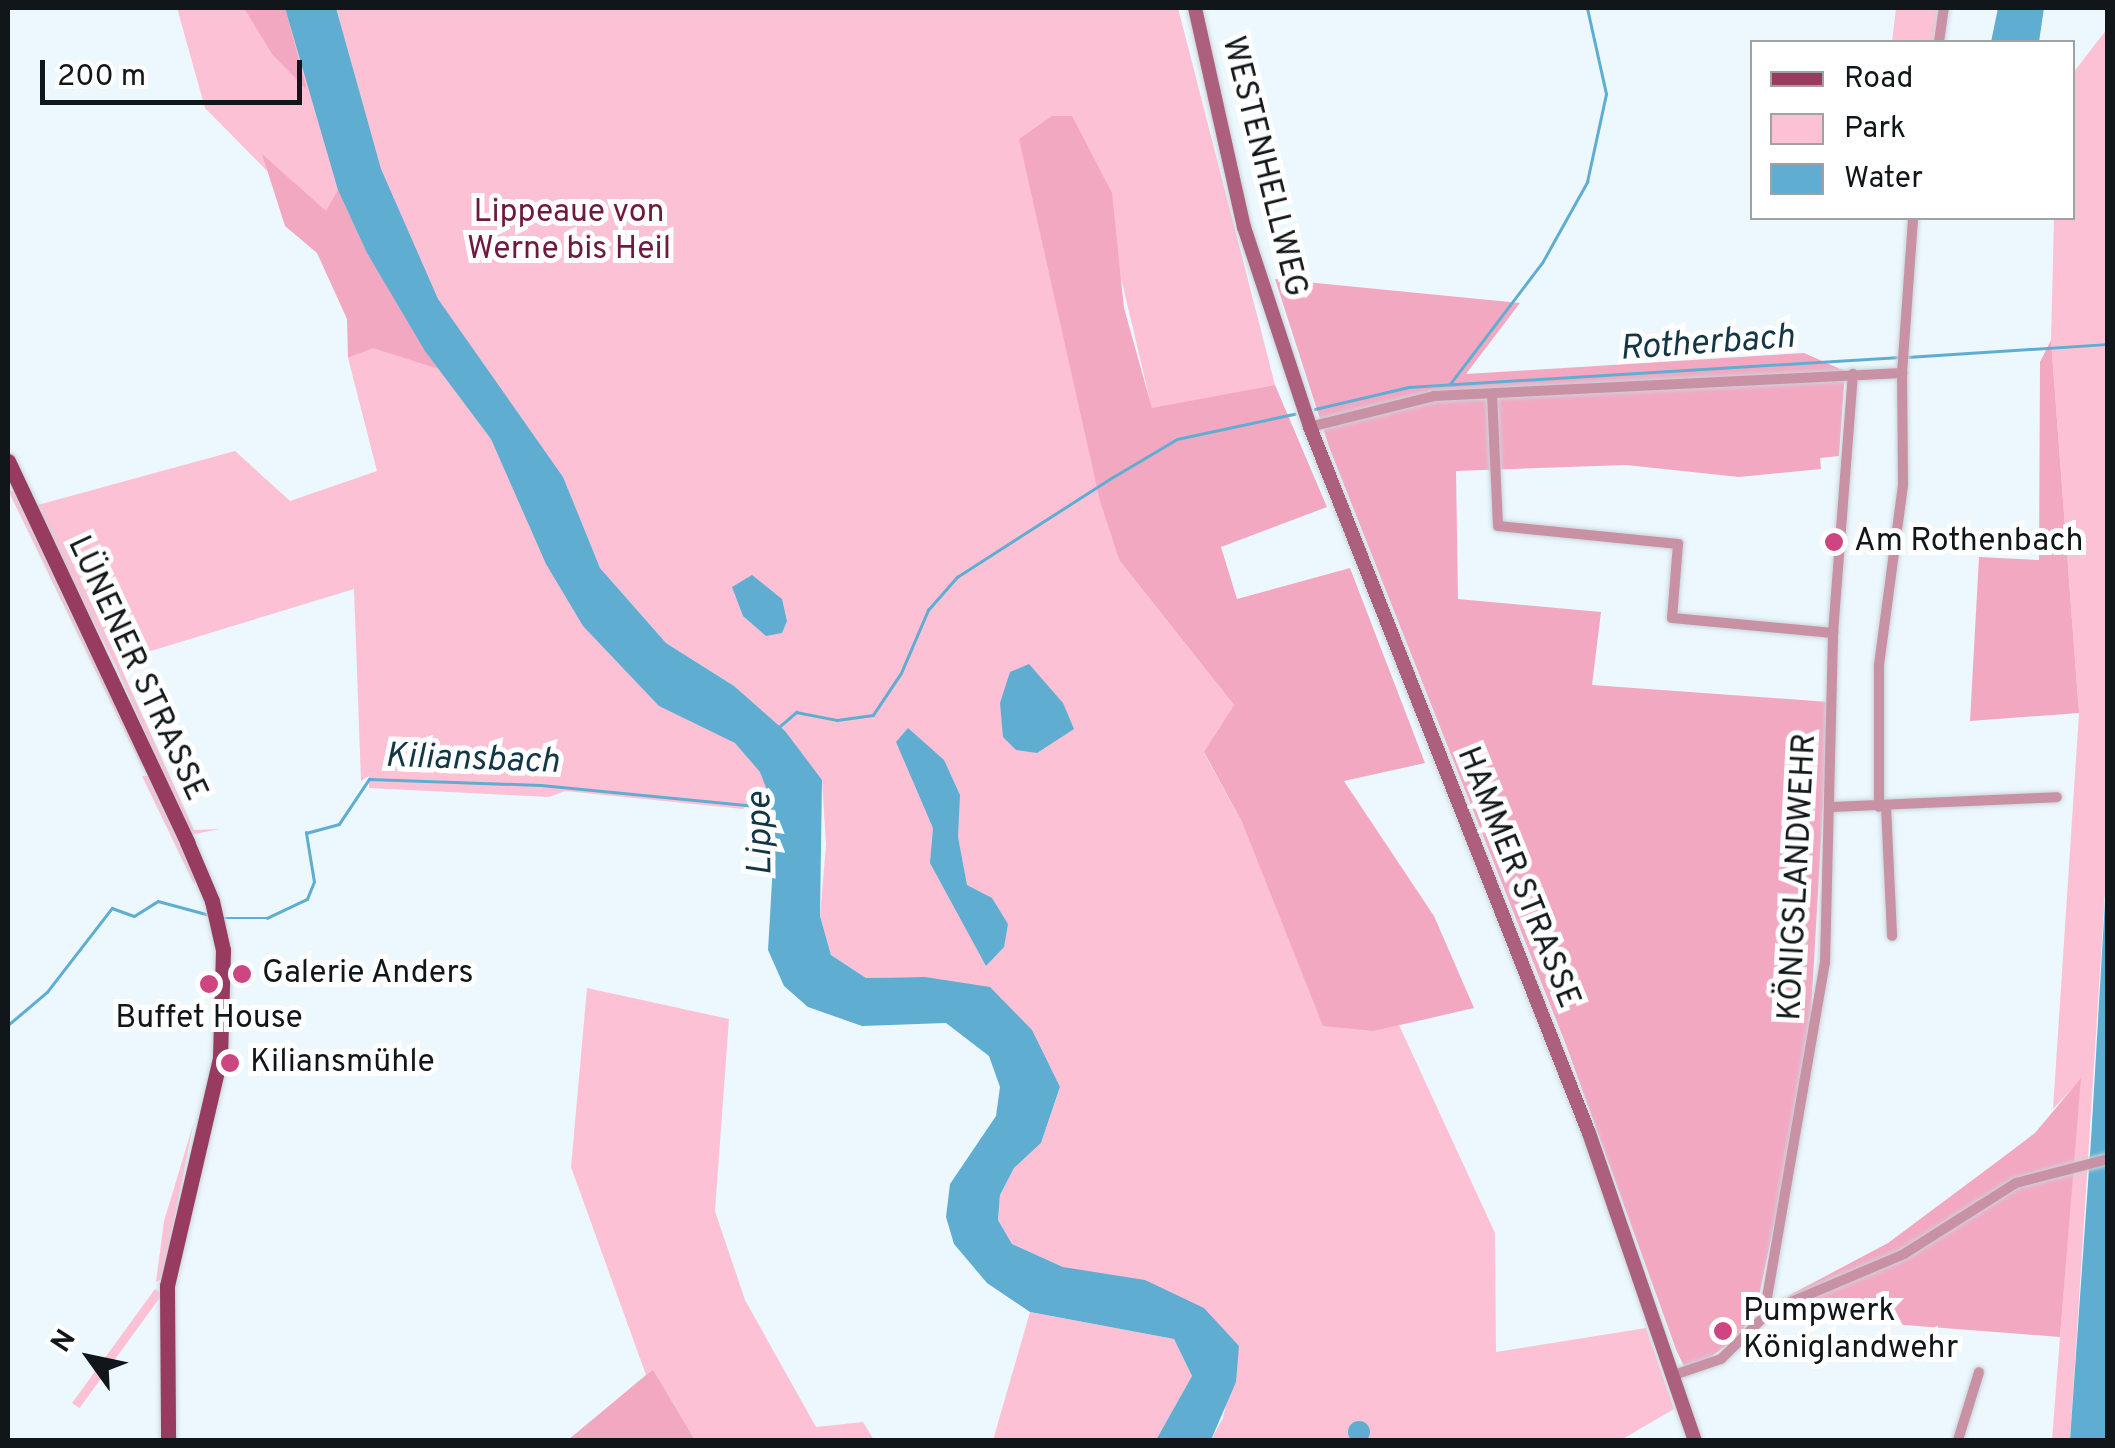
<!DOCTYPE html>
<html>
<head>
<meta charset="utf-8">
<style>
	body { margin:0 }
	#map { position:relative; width:2115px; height:1448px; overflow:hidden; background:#ecf8fd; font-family:Overpass,sans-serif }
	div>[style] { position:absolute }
	.green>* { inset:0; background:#fdc1d5; transform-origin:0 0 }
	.forest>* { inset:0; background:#f3a8c2 }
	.water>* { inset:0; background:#5faed2 }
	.round { border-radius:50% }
	.stream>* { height:2.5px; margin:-1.25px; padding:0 1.25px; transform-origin:1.25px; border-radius:1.25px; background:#5faed2 }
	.roads { filter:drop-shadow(0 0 2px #c9d4d9) drop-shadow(0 0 2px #c9d4d9) }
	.street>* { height:10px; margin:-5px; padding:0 5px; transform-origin:5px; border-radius:5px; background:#c892a4 }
	.secondary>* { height:14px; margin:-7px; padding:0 7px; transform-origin:7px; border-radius:7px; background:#ad607d }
	.primary>* { height:15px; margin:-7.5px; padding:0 7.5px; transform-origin:7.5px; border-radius:7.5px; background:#973b61 }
	.dots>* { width:28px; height:28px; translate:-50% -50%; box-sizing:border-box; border:5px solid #fff; border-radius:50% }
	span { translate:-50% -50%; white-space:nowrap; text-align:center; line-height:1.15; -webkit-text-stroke:10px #fff; paint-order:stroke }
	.street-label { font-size:32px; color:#101619 }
	.park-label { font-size:32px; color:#6e1940 }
	.poi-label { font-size:32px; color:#101619 }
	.left { translate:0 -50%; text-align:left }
	.water-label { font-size:35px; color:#133747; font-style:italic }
	.frame { position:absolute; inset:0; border:10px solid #101619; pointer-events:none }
	.legend { position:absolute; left:1750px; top:40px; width:325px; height:180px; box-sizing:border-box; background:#fff; border:2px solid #9fa2a3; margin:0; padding:12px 18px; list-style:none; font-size:30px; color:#101619 }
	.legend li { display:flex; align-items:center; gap:20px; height:50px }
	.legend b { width:50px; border:2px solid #9fa2a3 }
	.north { position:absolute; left:40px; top:1308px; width:100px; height:100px; -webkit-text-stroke:8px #fff; paint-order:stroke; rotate:303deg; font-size:28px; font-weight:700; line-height:40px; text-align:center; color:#101619 }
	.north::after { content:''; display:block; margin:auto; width:35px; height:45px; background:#101619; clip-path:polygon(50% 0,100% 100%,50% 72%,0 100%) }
	.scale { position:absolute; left:40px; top:60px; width:262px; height:45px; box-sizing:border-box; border:5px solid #101619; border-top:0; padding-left:12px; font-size:30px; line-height:35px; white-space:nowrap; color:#101619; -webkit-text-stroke:8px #fff; paint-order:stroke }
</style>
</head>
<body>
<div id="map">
	<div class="green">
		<div style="clip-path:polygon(177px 8px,1178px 8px,1275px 385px,1152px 409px,1113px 244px,1082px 398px,1100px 500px,1119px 560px,1234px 705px,1204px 753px,1242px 822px,1374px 1031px,1399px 1025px,1495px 1233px,1496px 1352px,1646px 1328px,1674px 1409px,1621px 1440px,1211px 1440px,1223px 1418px,1239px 1346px,1012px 1244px,998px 1220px,1000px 1195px,1014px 1168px,1041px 1143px,1060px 1088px,925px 977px,866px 978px,831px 955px,820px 916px,826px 845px,822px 780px,734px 686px,666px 643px,600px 568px,579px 518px,546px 527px,749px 724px,772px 803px,754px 801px,743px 809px,565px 791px,549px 797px,369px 788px,369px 776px,361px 781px,354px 589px,118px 661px,194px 830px,220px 829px,190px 835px,115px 664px,34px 506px,235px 451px,290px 501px,377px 471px,348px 358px,358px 354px,340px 291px,276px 180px,205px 108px)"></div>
		<div style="clip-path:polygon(1896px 8px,1948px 8px,1942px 42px,1892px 42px)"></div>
		<div style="clip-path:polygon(2107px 29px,2107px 862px,2070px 1440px,2052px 1440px,2080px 1080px,2053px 1109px,2079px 713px,2051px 340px,2054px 218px,2072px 218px,2073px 73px)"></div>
		<div style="clip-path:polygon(8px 490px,17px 492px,145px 762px,142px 767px)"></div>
		<div style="clip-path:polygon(142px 776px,152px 776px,197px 879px,194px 884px)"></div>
		<div style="clip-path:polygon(587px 988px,729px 1019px,715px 1211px,745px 1300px,816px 1427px,863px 1422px,874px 1440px,695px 1440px,653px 1371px,646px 1375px,571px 1167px)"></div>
		<div style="clip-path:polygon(193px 1125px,163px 1278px,156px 1282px,164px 1221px)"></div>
		<div style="left:155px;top:1289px;width:9px;height:141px;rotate:36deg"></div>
		<div style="clip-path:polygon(1030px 1312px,1174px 1339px,1192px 1376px,1156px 1440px,993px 1440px)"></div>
	</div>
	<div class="forest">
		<div style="clip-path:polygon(244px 8px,285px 8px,307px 90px,272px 54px)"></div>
		<div style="clip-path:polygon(1052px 116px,1072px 116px,1112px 193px,1124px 308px,1152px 408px,1275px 385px,1327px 507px,1221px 547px,1237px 599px,1350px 568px,1425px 763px,1344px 781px,1434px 916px,1474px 1008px,1374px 1031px,1323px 1026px,1242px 822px,1204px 752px,1234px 705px,1119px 560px,1100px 501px,1019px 139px)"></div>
		<div style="clip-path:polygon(262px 154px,326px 211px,338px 190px,367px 253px,439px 369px,373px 348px,348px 358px,347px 319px,317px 253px,285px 226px)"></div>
		<div style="clip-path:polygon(1275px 279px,1520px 303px,1466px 374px,1804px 353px,1845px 371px,1839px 456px,1820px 458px,1821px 469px,1739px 477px,1626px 465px,1456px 471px,1458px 599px,1601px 612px,1592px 685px,1829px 702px,1808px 1065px,1759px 1296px,1740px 1336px,1709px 1358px,1684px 1366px,1677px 1352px,1566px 1045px,1329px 447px)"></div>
		<div style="clip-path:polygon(2051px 340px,2079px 713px,1970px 721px,1979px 557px,2039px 560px,2040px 362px)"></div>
		<div style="clip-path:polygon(2081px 1078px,2060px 1337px,1788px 1316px,1788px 1296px,1888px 1243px,2002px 1158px,2035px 1133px)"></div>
		<div style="clip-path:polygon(653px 1370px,695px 1440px,568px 1440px,646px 1375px)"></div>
	</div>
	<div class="water">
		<div style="clip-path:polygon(285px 8px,336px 8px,381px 169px,438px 299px,563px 477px,600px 568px,666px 643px,734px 686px,785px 731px,822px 780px,820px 916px,831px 955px,866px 978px,925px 977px,990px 987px,1032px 1030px,1060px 1087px,1041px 1143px,1014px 1168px,1000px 1195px,998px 1220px,1012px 1244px,1063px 1267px,1145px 1280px,1204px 1308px,1239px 1346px,1236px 1382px,1211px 1440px,1156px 1440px,1192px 1376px,1174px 1339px,1030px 1312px,987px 1283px,954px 1244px,946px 1217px,950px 1184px,996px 1116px,1000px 1087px,989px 1056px,946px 1023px,862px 1026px,808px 1007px,784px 986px,768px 950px,776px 813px,760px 772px,735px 743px,659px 706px,583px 626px,546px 564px,491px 439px,425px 351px,367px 253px,338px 190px)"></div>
		<div style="clip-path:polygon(1998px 8px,2044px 8px,2039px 42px,1991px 42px)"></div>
		<div style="clip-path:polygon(752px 575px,782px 599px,787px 621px,782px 633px,766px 636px,743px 616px,732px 587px)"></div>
		<div style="clip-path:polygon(1029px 664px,1063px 703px,1074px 729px,1037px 753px,1016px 750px,1003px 737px,1000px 703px,1010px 672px)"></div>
		<div style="clip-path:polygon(908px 728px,944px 760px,960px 795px,958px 837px,967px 885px,992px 898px,1008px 924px,1004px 947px,986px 966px,930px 863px,933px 828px,896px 742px)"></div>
		<div style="clip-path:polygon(2107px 867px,2107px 1440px,2070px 1440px,2091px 1140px)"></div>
		<div class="round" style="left:1348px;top:1421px;width:22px;height:22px"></div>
	</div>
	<div class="stream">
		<div style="left:1907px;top:357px;width:199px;rotate:-3.7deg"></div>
		<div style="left:1450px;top:384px;width:152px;rotate:-52.8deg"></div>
		<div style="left:1542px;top:263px;width:93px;rotate:-60.9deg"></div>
		<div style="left:1587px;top:182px;width:90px;rotate:-77.8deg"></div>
		<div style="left:1606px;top:94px;width:88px;rotate:-102.5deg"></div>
		<div style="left:1315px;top:409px;width:97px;rotate:-13.2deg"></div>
		<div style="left:1409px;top:387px;width:492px;rotate:-3.5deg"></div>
		<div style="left:779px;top:727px;width:23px;rotate:-41deg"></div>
		<div style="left:796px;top:712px;width:42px;rotate:11deg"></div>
		<div style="left:837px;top:720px;width:36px;rotate:-8deg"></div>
		<div style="left:873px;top:715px;width:50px;rotate:-56.3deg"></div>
		<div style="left:901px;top:673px;width:69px;rotate:-66.8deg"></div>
		<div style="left:928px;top:610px;width:44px;rotate:-48.7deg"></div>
		<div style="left:957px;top:577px;width:185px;rotate:-32.7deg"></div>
		<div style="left:1113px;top:477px;width:74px;rotate:-30.7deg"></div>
		<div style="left:1177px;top:439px;width:120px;rotate:-12.1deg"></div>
		<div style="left:223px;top:918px;width:44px"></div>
		<div style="left:267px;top:918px;width:44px;rotate:-25.4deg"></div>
		<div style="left:307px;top:899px;width:18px;rotate:-68deg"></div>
		<div style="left:314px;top:882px;width:50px;rotate:-99.3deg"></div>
		<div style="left:306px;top:833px;width:34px;rotate:-15deg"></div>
		<div style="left:339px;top:824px;width:54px;rotate:-56.3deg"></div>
		<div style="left:369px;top:779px;width:172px;rotate:2deg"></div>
		<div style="left:541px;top:785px;width:236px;rotate:5.6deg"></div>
		<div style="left:8px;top:1025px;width:51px;rotate:-40.2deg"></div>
		<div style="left:47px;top:992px;width:106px;rotate:-52.3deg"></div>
		<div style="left:112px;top:908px;width:23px;rotate:20deg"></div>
		<div style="left:134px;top:916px;width:28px;rotate:-32deg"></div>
		<div style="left:158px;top:901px;width:54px;rotate:15.1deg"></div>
	</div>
	<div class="roads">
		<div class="street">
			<div style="left:1939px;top:42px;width:34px;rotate:-82deg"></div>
			<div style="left:1492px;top:394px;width:132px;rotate:87.4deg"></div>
			<div style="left:1498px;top:526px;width:181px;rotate:5.7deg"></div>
			<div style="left:1678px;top:544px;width:74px;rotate:94.6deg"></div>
			<div style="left:1672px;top:618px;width:162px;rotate:5.3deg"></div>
			<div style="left:1310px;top:427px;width:128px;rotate:-14deg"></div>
			<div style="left:1434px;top:396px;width:469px;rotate:-2.8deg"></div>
			<div style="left:1902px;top:373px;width:155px;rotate:-85.9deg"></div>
			<div style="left:1831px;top:807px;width:226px;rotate:-2.5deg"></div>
			<div style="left:1879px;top:807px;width:142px;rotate:-90deg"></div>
			<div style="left:1879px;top:665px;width:183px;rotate:-82.4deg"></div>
			<div style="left:1903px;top:484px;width:111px;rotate:-90.5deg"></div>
			<div style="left:1886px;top:807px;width:129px;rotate:87.3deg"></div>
			<div style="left:1764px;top:1315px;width:357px;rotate:-80.2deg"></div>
			<div style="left:1825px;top:963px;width:330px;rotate:-88.6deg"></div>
			<div style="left:1833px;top:633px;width:260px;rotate:-85.6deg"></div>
			<div style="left:1674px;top:1375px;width:50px;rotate:-18.8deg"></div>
			<div style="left:1721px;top:1359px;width:69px;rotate:-44.4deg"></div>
			<div style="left:1770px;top:1311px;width:146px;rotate:-23deg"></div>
			<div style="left:1904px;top:1254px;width:133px;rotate:-32.4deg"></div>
			<div style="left:2016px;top:1183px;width:95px;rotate:-14.6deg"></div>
			<div style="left:1958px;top:1440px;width:71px;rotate:-72.8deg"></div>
		</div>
		<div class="secondary">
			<div style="left:1195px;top:8px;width:224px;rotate:77.4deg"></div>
			<div style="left:1244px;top:227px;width:211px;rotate:71.7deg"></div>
			<div style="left:1310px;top:427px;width:759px;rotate:68.44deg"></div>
			<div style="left:1589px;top:1133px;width:325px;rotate:71deg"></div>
		</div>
		<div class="primary">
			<div style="left:8px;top:461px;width:421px;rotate:64.8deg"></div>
			<div style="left:187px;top:842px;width:64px;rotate:67deg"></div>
			<div style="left:212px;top:901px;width:50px;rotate:77.3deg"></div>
			<div style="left:223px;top:950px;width:108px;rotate:91.6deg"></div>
			<div style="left:220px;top:1058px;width:234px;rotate:103.1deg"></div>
			<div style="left:167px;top:1286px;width:154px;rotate:89.6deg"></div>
		</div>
	</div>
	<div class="dots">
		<div style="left:1834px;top:542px;background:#ce4681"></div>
		<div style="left:242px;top:974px;background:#ce4681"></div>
		<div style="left:209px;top:984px;background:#ce4681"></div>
		<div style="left:230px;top:1063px;background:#ce4681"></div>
		<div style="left:1723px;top:1331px;background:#ce4681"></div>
	</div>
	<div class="street-label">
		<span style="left:1263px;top:167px;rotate:76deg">WESTENHELLWEG</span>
		<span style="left:136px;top:669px;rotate:65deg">LÜNENER STRASSE</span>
		<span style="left:1799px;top:877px;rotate:-87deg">KÖNIGSLANDWEHR</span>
		<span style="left:1517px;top:878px;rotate:68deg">HAMMER STRASSE</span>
	</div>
	<div class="park-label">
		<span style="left:569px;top:232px">Lippeaue von<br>Werne bis Heil</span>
	</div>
	<div class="poi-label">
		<span class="left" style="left:1854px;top:542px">Am Rothenbach</span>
		<span class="left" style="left:262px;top:974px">Galerie Anders</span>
		<span style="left:209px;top:1019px">Buffet House</span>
		<span class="left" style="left:250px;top:1063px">Kiliansmühle</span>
		<span class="left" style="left:1743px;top:1331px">Pumpwerk<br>Königlandwehr</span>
	</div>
	<div class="water-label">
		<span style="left:1707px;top:344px;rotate:-4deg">Rotherbach</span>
		<span style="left:472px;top:760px;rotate:2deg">Kiliansbach</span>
		<span style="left:761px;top:834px;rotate:-91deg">Lippe</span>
	</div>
	<div class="frame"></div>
	<ul class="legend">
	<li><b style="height:12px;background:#973b61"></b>Road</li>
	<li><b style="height:28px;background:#fdc1d5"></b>Park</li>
	<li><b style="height:28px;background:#5faed2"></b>Water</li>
	</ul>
	<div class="north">N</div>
	<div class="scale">200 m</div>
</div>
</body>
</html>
